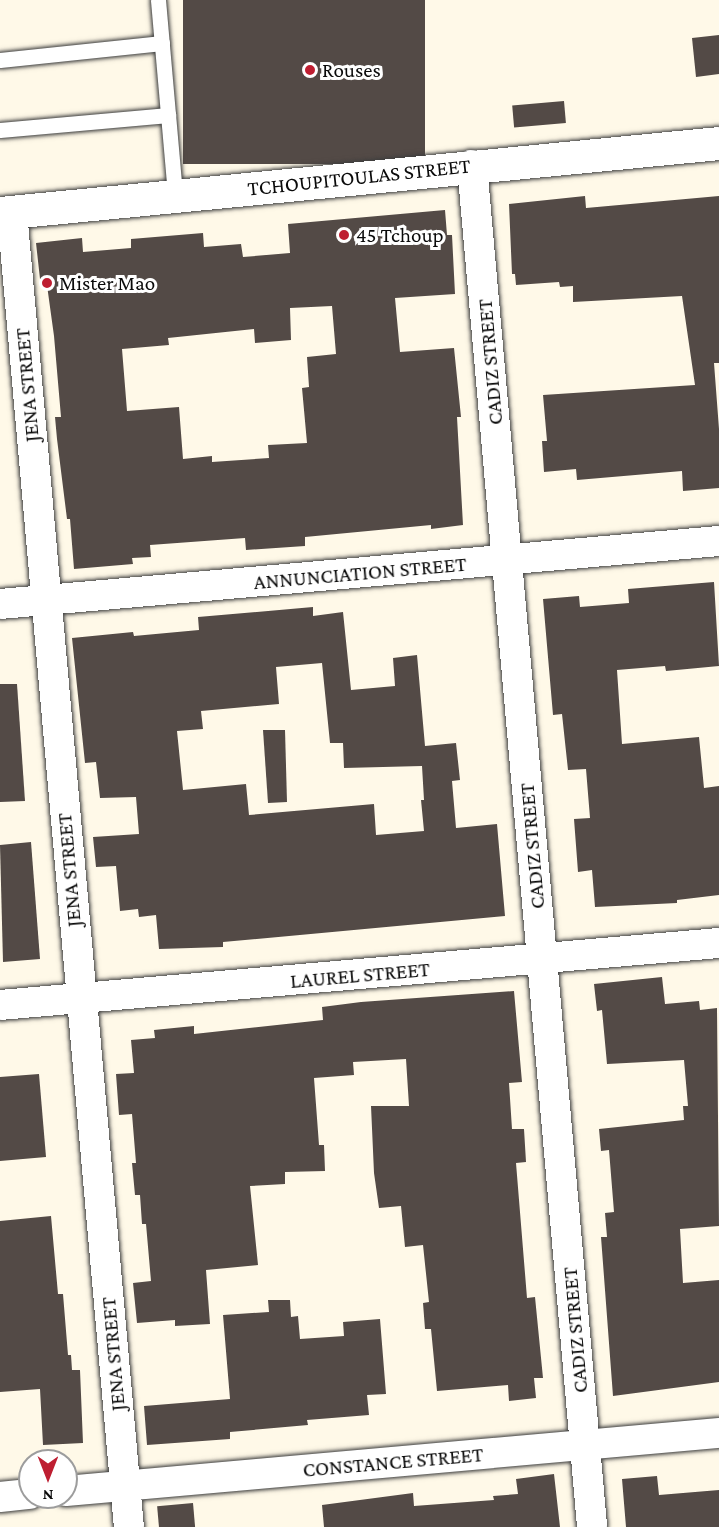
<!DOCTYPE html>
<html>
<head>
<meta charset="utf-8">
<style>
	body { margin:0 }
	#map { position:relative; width:719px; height:1527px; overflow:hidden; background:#fff9e8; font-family:"Crimson Pro",serif }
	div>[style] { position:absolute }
	.building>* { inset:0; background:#534a46; transform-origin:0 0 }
	.roads { filter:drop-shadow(0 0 2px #3d3d3d) drop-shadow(0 0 2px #3d3d3d) }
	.service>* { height:15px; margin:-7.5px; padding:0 7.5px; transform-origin:7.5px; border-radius:7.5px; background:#fff }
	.minor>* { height:30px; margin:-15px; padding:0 15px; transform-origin:15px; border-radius:15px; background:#fff }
	.tertiary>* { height:33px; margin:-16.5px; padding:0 16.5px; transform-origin:16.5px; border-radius:16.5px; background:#fff }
	.dots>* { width:16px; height:16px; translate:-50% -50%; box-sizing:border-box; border:3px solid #fff; border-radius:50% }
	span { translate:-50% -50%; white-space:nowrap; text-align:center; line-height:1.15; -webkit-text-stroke:6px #fff; paint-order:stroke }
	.poi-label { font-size:21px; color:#0a0a0a }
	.left { translate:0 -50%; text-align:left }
	.street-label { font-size:21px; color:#0a0a0a }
	.north { position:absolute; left:18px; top:1449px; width:60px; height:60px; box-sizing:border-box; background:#fff; border:2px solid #9d9d9d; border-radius:50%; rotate:180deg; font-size:16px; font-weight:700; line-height:24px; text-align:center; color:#0a0a0a }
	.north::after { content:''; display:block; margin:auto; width:21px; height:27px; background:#be1e31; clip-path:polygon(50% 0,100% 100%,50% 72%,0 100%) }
</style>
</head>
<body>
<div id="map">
	<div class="building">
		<div style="left:183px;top:0;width:242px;height:164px"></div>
		<div style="clip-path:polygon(719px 35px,719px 74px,696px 77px,692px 38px)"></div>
		<div style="left:564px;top:101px;width:22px;height:52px;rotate:85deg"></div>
		<div style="clip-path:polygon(585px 196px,586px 208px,719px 196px,719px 363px,714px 363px,719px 429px,719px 488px,683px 491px,682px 471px,577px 480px,576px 469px,544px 472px,542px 441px,547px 441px,543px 395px,695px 385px,682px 296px,573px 302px,573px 286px,560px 287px,559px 282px,516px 285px,515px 274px,512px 274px,509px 204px)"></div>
		<div style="clip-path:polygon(evenodd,445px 210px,447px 235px,452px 235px,455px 294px,395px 298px,400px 352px,454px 348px,461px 417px,457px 417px,463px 525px,431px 529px,431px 525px,305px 537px,305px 546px,246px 550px,245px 538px,150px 545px,151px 557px,132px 558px,133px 564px,74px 569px,70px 519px,67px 519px,57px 439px,55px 417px,61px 417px,54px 336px,46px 278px,40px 279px,36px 243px,82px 238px,83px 252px,131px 248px,131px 239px,203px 233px,204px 247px,241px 244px,243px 257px,290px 253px,288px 224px,445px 210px,332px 306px,336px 354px,307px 357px,309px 387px,302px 388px,307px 443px,268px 445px,269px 458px,212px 462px,212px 456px,183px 459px,179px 407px,127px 411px,122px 349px,169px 345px,168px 338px,254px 329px,255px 343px,291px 340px,290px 308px,332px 306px)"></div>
		<div style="clip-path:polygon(714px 582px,719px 666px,666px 671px,665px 666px,617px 670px,622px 744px,699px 737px,704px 788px,719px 786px,719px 895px,677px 900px,677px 903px,595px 907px,592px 870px,578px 872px,574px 819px,590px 818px,586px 769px,568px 770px,562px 714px,553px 715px,543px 599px,579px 596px,580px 607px,629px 603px,628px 589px)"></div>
		<div style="clip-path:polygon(evenodd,313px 607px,313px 616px,343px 612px,351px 690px,395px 686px,393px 658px,417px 655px,425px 746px,456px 743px,460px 780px,452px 781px,456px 828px,497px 824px,505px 916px,223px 942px,223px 947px,159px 949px,156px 915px,139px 917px,138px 909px,120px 911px,116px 866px,96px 867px,93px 837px,139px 834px,136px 797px,100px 798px,96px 762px,85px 763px,72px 638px,133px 632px,134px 636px,199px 630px,198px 617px,313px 607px,322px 663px,330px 743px,343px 743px,344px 768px,422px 766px,424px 800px,421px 800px,424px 831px,376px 835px,374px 804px,249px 815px,246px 784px,183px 790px,177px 731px,203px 729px,201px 711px,279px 704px,276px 667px,322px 663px)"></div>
		<div style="clip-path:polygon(0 684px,17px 684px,25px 801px,0 802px)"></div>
		<div style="clip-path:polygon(263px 730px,285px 730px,287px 802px,268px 803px)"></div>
		<div style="clip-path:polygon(31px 842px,40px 959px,3px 962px,0 845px)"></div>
		<div style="clip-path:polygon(662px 977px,665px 1004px,699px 1001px,700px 1010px,717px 1008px,719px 1226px,680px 1229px,683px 1283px,719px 1280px,719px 1382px,613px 1396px,601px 1237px,607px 1237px,605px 1213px,614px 1212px,609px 1150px,601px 1151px,599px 1129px,684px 1120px,683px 1106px,688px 1106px,684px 1060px,607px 1064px,602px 1010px,597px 1011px,594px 984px)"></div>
		<div style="clip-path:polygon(514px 991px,522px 1082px,509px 1083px,512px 1129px,524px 1129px,526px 1162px,516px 1163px,527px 1298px,535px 1297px,543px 1378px,534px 1378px,536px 1398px,509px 1401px,508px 1385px,437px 1391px,431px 1329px,425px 1329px,423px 1303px,429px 1302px,423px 1245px,405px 1247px,401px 1206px,379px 1208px,374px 1173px,371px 1106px,409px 1106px,406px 1059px,353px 1062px,354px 1075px,314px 1078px,319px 1145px,324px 1145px,325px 1171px,285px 1172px,285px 1184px,250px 1186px,258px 1265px,206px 1270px,210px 1324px,175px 1326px,175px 1320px,137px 1323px,133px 1283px,151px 1281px,146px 1224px,142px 1224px,140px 1195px,135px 1195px,132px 1163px,136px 1163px,132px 1114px,119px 1115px,116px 1074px,134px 1073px,131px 1040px,155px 1038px,154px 1030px,194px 1026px,194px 1034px,323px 1020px,322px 1007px,361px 1002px)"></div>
		<div style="clip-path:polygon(39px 1074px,46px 1157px,0 1161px,0 1077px)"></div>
		<div style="clip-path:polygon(51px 1216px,58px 1294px,63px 1294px,68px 1355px,71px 1355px,72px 1370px,80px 1370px,83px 1443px,43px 1445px,40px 1389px,0 1392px,0 1221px)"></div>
		<div style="clip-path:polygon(268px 1300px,290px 1300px,291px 1317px,298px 1316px,300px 1339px,344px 1336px,343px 1322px,380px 1319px,386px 1394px,367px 1395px,369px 1415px,307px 1420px,308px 1425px,230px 1432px,230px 1439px,147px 1445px,144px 1406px,230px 1399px,223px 1315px,269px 1312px)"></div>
		<div style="clip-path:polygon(554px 1474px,560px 1527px,324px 1527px,322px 1505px,413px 1493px,414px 1506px,494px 1500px,493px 1496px,518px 1494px,516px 1479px)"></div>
		<div style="clip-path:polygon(657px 1476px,659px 1495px,719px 1490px,719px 1527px,626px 1527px,622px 1479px)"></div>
		<div style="left:193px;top:1503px;width:24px;height:36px;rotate:85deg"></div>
	</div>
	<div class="roads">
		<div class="service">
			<div style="left:158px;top:0;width:196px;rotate:85deg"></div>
			<div style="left:0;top:60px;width:163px;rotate:-6deg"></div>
			<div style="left:0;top:130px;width:169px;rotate:-5.1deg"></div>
		</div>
		<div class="minor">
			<div style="left:472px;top:165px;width:1367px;rotate:84.96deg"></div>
			<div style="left:12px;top:212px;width:1320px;rotate:84.92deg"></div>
			<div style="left:0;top:604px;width:722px;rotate:-5.01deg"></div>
			<div style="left:0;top:1005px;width:722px;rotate:-4.93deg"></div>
			<div style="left:66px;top:1491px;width:656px;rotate:-5.08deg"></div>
			<div style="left:0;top:1497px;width:30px;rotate:-6deg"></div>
		</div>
		<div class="tertiary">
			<div style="left:0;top:213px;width:722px;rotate:-5.56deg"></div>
		</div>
	</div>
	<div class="dots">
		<div style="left:310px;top:70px;background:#be1e31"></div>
		<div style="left:344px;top:235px;background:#be1e31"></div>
		<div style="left:47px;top:283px;background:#be1e31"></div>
	</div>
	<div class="poi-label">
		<span class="left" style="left:322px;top:70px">Rouses</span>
		<span class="left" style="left:356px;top:235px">45 Tchoup</span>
		<span class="left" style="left:59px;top:283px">Mister Mao</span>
	</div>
	<div class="street-label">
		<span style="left:359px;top:177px;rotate:-6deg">TCHOUPITOULAS STREET</span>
		<span style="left:490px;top:362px;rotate:-95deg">CADIZ STREET</span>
		<span style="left:27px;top:385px;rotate:-95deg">JENA STREET</span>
		<span style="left:360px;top:573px;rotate:-5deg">ANNUNCIATION STREET</span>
		<span style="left:532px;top:846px;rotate:-95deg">CADIZ STREET</span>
		<span style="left:69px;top:870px;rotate:-95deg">JENA STREET</span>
		<span style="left:360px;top:975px;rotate:-5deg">LAUREL STREET</span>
		<span style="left:575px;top:1330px;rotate:-95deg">CADIZ STREET</span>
		<span style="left:113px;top:1354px;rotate:-95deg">JENA STREET</span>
		<span style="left:393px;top:1462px;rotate:-5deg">CONSTANCE STREET</span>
	</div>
	<div class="north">N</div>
</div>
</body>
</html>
